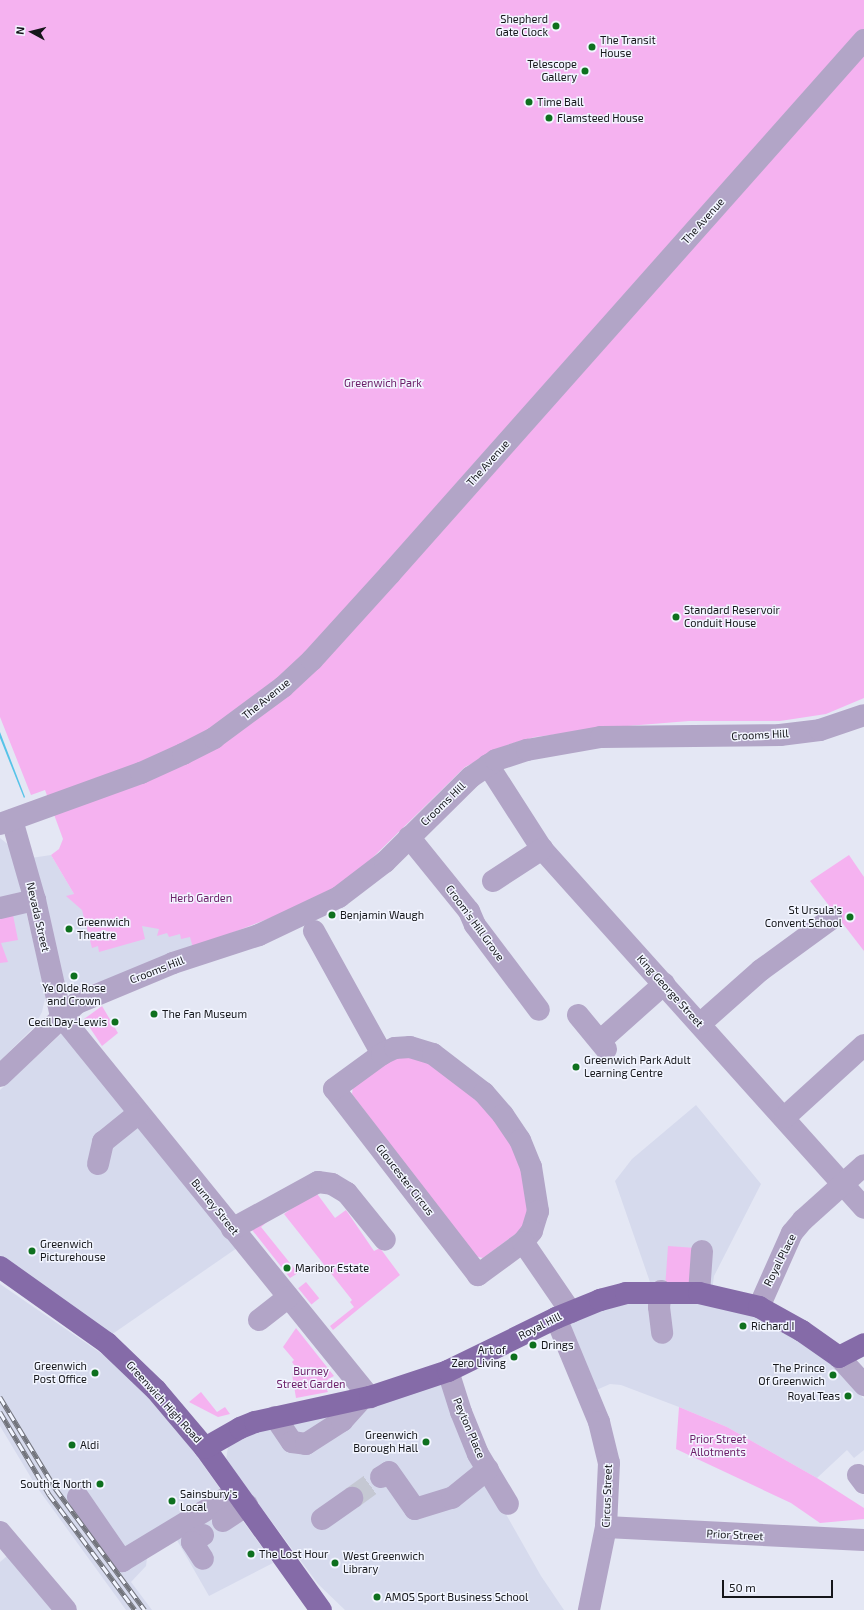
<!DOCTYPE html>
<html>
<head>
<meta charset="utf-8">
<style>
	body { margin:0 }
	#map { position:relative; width:864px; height:1610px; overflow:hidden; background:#e4e7f4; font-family:"Exo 2",sans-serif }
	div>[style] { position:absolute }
	.built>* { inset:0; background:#d6daed }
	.green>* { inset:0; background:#f5b2f0; transform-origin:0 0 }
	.water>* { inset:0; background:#56c3e8 }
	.minor-tunnel>* { height:22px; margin-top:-11px; transform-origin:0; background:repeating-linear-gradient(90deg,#c5c8d3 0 22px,transparent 0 33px) }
	.minor>* { height:22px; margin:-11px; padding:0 11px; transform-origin:11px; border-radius:11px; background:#b2a5c7 }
	.major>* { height:22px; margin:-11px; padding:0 11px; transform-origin:11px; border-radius:11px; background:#856ba8 }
	.rail>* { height:4.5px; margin-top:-2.25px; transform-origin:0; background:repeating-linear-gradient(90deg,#f2f5ff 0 9px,#72747c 0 18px); box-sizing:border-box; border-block:1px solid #72747c }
	.dots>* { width:11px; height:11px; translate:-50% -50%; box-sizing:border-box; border:2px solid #f2f5ff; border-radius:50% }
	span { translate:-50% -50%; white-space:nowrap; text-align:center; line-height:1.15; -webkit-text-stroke:3px #f2f5ff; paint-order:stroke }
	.poi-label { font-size:11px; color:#15161a }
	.right { translate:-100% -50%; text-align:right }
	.left { translate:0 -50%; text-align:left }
	.street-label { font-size:11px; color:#15161a }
	.park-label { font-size:11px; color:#6d206a }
	.north { position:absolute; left:12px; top:12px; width:40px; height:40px; -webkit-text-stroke:3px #f2f5ff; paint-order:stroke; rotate:277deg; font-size:11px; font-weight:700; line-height:16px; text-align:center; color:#15161a }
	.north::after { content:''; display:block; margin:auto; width:14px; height:18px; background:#15161a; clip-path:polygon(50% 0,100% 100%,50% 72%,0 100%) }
	.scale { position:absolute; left:722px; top:1580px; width:111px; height:18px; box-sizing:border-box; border:2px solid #15161a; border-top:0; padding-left:5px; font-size:12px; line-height:14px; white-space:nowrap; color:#15161a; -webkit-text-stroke:3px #f2f5ff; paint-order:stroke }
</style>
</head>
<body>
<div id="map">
	<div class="built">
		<div style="clip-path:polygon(0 838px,10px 846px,46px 994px,42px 1012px,34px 1027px,0 1061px)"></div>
		<div style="clip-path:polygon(51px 855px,74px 894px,199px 932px,205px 949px,67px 992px,31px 858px)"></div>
		<div style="clip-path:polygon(62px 1033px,237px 1248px,111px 1335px,0 1256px,0 1090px)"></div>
		<div style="clip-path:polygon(696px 1105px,761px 1184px,714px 1276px,712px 1290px,651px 1285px,615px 1181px,632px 1159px)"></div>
		<div style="clip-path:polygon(0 1284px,121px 1367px,176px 1427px,273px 1563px,209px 1596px,174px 1535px,148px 1550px,146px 1566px,131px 1582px,152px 1610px,126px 1610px,36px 1486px,0 1426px)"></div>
		<div style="clip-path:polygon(653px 1296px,743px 1309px,827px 1357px,864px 1399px,864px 1450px,854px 1458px,847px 1450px,817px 1478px,727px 1427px,679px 1407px,621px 1385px,610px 1384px,594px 1391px,566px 1320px)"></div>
		<div style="clip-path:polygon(441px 1383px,503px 1509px,541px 1576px,564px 1610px,345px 1610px,318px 1584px,226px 1460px,228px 1447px,247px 1435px)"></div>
		<div style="clip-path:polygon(13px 1551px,60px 1610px,0 1610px,0 1562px)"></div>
	</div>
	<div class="green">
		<div style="clip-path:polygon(0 0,864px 0,864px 698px,826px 714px,780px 721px,689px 721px,615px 727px,535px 737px,510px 744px,465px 767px,361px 869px,322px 898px,193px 948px,190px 937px,181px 939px,180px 934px,169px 937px,167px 933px,157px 936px,159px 929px,142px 926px,145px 939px,99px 952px,98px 946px,92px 948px,82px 910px,66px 896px,74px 894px,51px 855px,59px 849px,63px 839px,45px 790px,31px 795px,0 717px)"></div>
		<div style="clip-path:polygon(849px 855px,864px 877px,864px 951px,810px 881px)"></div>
		<div style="clip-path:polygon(13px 915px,18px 940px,1px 943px,8px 962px,0 963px,0 917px)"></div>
		<div style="clip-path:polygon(102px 1006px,118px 1033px,102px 1046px,84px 1019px)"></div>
		<div style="clip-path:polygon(416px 1055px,460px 1082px,497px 1120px,520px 1163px,529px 1210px,521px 1230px,483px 1258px,474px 1256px,352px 1094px,353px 1086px,393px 1057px)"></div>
		<div style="clip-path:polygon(315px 1191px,335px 1218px,346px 1210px,374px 1251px,380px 1248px,400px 1275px,333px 1330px,330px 1326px,354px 1307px,350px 1302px,352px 1300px,284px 1214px)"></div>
		<div style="clip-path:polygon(280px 1211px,261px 1227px,298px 1273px,290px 1278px,249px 1226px)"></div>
		<div style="left:668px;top:1246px;width:28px;height:36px;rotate:4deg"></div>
		<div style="left:306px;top:1282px;width:21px;height:10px;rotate:51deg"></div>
		<div style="clip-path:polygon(296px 1328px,334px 1376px,328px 1379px,325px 1386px,328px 1392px,296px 1398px,292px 1374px,297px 1369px,292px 1362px,294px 1360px,283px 1347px)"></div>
		<div style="clip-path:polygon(201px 1392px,217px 1412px,225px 1407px,230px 1414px,218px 1417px,189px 1402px)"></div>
		<div style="clip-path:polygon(679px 1407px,727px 1427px,817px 1478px,864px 1508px,864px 1519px,820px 1523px,791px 1503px,676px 1449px)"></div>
	</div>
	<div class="water">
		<div style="clip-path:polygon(0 732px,25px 797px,24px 798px,0 738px)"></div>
	</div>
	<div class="minor-tunnel">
		<div style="left:352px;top:1498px;width:36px;rotate:-36deg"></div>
	</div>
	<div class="minor">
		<div style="left:488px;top:765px;width:100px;rotate:57.3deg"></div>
		<div style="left:542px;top:849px;width:482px;rotate:48.1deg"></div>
		<div style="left:12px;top:820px;width:83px;rotate:74deg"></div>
		<div style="left:35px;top:900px;width:119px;rotate:77.4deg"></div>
		<div style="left:61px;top:1016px;width:491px;rotate:51deg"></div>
		<div style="left:0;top:824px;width:150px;rotate:-19.9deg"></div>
		<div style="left:141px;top:773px;width:46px;rotate:-24.3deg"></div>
		<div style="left:183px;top:754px;width:35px;rotate:-27deg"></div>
		<div style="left:214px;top:738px;width:86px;rotate:-36.5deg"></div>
		<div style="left:283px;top:687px;width:40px;rotate:-43deg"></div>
		<div style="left:312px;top:660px;width:116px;rotate:-47.8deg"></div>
		<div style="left:390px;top:574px;width:714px;rotate:-48.41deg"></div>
		<div style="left:409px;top:837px;width:95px;rotate:51deg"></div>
		<div style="left:469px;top:911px;width:15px;rotate:67deg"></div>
		<div style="left:475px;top:925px;width:106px;rotate:53deg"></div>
		<div style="left:493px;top:881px;width:59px;rotate:-33.1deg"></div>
		<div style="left:0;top:908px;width:36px;rotate:-13deg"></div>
		<div style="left:314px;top:931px;width:141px;rotate:61.1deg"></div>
		<div style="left:578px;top:1015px;width:44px;rotate:50.5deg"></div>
		<div style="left:700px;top:1024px;width:81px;rotate:-41.5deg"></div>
		<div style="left:761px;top:970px;width:87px;rotate:-36.1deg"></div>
		<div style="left:600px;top:1041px;width:86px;rotate:-41.7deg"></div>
		<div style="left:410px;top:1047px;width:24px;rotate:17deg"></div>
		<div style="left:433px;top:1054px;width:64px;rotate:37.4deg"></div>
		<div style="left:484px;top:1093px;width:29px;rotate:49deg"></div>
		<div style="left:503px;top:1115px;width:30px;rotate:56deg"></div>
		<div style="left:520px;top:1140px;width:29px;rotate:68deg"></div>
		<div style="left:531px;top:1167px;width:45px;rotate:81deg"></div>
		<div style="left:538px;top:1211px;width:21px;rotate:107deg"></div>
		<div style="left:532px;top:1231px;width:14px;rotate:129deg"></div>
		<div style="left:523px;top:1242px;width:56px;rotate:143.7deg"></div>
		<div style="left:478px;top:1275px;width:235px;rotate:-127.7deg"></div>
		<div style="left:334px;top:1089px;width:59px;rotate:-36.1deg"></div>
		<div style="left:382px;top:1054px;width:14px;rotate:-25deg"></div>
		<div style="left:395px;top:1048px;width:15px;rotate:-4deg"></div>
		<div style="left:0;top:1076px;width:106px;rotate:-43.5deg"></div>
		<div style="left:77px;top:1003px;width:104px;rotate:-22.6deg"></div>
		<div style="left:173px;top:963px;width:90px;rotate:-18deg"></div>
		<div style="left:259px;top:935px;width:89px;rotate:-25.4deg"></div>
		<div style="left:339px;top:897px;width:58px;rotate:-37.3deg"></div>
		<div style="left:385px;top:862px;width:121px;rotate:-44.7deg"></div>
		<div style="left:471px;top:777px;width:30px;rotate:-34deg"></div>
		<div style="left:496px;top:760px;width:33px;rotate:-18deg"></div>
		<div style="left:527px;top:750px;width:75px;rotate:-10deg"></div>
		<div style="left:601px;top:737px;width:179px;rotate:-0.6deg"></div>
		<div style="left:780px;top:735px;width:40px;rotate:-7.1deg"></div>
		<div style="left:820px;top:730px;width:46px;rotate:-18.8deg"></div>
		<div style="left:785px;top:1117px;width:107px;rotate:-42.3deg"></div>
		<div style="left:98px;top:1164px;width:23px;rotate:-77deg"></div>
		<div style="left:103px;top:1142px;width:46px;rotate:-38.9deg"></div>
		<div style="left:232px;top:1229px;width:98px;rotate:-28.7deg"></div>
		<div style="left:318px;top:1182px;width:14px;rotate:8deg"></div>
		<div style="left:332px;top:1184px;width:17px;rotate:31deg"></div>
		<div style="left:347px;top:1193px;width:60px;rotate:51deg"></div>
		<div style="left:523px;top:1242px;width:85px;rotate:55.6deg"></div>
		<div style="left:661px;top:1291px;width:16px;rotate:97deg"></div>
		<div style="left:659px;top:1307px;width:26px;rotate:83deg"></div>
		<div style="left:699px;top:1293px;width:42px;rotate:-85.9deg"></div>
		<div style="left:759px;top:1307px;width:81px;rotate:-66deg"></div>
		<div style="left:792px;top:1233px;width:17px;rotate:-50deg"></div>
		<div style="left:803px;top:1220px;width:82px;rotate:-42deg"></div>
		<div style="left:556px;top:1318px;width:113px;rotate:67.5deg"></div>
		<div style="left:599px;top:1422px;width:42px;rotate:76.3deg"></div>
		<div style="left:609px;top:1463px;width:64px;rotate:92.7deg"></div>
		<div style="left:606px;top:1527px;width:85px;rotate:101.6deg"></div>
		<div style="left:259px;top:1320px;width:37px;rotate:-38deg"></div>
		<div style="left:839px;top:1357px;width:38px;rotate:48deg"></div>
		<div style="left:448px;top:1371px;width:43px;rotate:72.4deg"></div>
		<div style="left:461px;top:1412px;width:45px;rotate:68deg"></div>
		<div style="left:478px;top:1454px;width:58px;rotate:59deg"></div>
		<div style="left:275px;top:1417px;width:30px;rotate:56deg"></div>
		<div style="left:292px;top:1442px;width:14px;rotate:8deg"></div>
		<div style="left:306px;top:1444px;width:43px;rotate:-32.6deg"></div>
		<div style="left:342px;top:1421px;width:28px;rotate:-48deg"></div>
		<div style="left:858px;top:1475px;width:10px;rotate:53deg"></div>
		<div style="left:381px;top:1477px;width:9px;rotate:-32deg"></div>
		<div style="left:389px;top:1472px;width:45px;rotate:54.9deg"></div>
		<div style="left:415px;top:1509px;width:39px;rotate:-17deg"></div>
		<div style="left:452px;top:1498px;width:46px;rotate:-38.9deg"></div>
		<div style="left:78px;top:1497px;width:78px;rotate:55.5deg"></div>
		<div style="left:122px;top:1561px;width:133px;rotate:-31.2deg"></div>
		<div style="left:322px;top:1519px;width:37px;rotate:-35deg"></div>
		<div style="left:223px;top:1521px;width:29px;rotate:-34deg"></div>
		<div style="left:606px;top:1527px;width:258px;rotate:2.9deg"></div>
		<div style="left:0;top:1532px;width:102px;rotate:49.8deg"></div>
		<div style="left:203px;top:1535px;width:13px;rotate:148deg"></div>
		<div style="left:192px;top:1542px;width:20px;rotate:57deg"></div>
	</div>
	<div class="major">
		<div style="left:0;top:1267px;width:131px;rotate:35.4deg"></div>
		<div style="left:107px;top:1343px;width:68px;rotate:43.8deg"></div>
		<div style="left:156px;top:1390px;width:76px;rotate:49.8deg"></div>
		<div style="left:205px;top:1448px;width:199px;rotate:54.4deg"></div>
		<div style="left:205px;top:1448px;width:40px;rotate:-29.7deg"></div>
		<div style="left:240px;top:1428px;width:16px;rotate:-22deg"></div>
		<div style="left:255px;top:1422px;width:118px;rotate:-12.3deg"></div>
		<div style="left:370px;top:1397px;width:82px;rotate:-18.4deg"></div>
		<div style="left:448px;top:1371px;width:120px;rotate:-26.1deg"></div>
		<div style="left:556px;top:1318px;width:48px;rotate:-22.2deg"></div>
		<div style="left:600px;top:1300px;width:27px;rotate:-15deg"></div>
		<div style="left:626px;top:1293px;width:73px"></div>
		<div style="left:699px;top:1293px;width:62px;rotate:13.1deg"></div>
		<div style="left:759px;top:1307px;width:49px;rotate:29.2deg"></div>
		<div style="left:802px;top:1331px;width:45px;rotate:35.1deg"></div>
		<div style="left:839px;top:1357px;width:28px;rotate:-27deg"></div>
	</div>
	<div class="rail">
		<div style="left:0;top:1397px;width:108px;rotate:58.7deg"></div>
		<div style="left:56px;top:1489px;width:150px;rotate:53.7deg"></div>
		<div style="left:0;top:1412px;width:96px;rotate:59.1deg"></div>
		<div style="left:49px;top:1494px;width:144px;rotate:53.4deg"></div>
	</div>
	<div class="dots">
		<div style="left:556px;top:26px;background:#0e701e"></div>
		<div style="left:592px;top:47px;background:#0e701e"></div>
		<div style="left:585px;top:71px;background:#0e701e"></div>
		<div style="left:529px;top:102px;background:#0e701e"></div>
		<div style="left:549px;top:118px;background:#0e701e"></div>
		<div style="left:676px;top:617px;background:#0e701e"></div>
		<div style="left:332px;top:915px;background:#0e701e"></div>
		<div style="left:850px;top:917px;background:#0e701e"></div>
		<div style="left:69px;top:929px;background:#0e701e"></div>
		<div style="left:74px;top:976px;background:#0e701e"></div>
		<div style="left:154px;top:1014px;background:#0e701e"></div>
		<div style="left:115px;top:1022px;background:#0e701e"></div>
		<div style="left:576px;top:1067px;background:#0e701e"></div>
		<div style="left:32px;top:1251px;background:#0e701e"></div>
		<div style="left:287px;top:1268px;background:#0e701e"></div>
		<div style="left:743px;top:1326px;background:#0e701e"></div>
		<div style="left:533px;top:1345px;background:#0e701e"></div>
		<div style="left:514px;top:1357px;background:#0e701e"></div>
		<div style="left:95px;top:1373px;background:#0e701e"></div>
		<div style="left:833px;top:1375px;background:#0e701e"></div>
		<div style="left:848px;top:1396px;background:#0e701e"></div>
		<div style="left:426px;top:1442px;background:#0e701e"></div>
		<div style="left:72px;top:1445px;background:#0e701e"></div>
		<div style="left:100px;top:1484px;background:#0e701e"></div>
		<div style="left:172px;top:1501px;background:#0e701e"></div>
		<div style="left:251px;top:1554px;background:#0e701e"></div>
		<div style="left:335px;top:1563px;background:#0e701e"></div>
		<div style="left:377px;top:1597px;background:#0e701e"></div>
	</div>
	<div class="poi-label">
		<span class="right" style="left:548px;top:26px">Shepherd<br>Gate Clock</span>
		<span class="left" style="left:600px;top:47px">The Transit<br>House</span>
		<span class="right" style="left:577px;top:71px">Telescope<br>Gallery</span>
		<span class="left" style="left:537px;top:102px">Time Ball</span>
		<span class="left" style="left:557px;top:118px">Flamsteed House</span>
		<span class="left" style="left:684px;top:617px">Standard Reservoir<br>Conduit House</span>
		<span class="right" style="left:842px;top:917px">St Ursula's<br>Convent School</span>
		<span class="left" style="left:340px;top:915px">Benjamin Waugh</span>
		<span class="left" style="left:77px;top:929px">Greenwich<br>Theatre</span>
		<span style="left:74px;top:995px">Ye Olde Rose<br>and Crown</span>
		<span class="left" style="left:162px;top:1014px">The Fan Museum</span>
		<span class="right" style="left:107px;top:1022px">Cecil Day-Lewis</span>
		<span class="left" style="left:584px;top:1067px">Greenwich Park Adult<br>Learning Centre</span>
		<span class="left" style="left:40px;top:1251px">Greenwich<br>Picturehouse</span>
		<span class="left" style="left:295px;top:1268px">Maribor Estate</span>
		<span class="left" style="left:751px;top:1326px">Richard I</span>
		<span class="left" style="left:541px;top:1345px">Drings</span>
		<span class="right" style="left:506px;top:1357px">Art of<br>Zero Living</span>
		<span class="right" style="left:87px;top:1373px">Greenwich<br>Post Office</span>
		<span class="right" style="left:825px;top:1375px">The Prince<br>Of Greenwich</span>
		<span class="right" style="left:840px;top:1396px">Royal Teas</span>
		<span class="right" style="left:418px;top:1442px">Greenwich<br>Borough Hall</span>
		<span class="left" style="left:80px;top:1445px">Aldi</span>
		<span class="right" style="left:92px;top:1484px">South &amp; North</span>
		<span class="left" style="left:180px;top:1501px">Sainsbury's<br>Local</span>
		<span class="left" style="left:259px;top:1554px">The Lost Hour</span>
		<span class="left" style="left:343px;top:1563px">West Greenwich<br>Library</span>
		<span class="left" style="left:385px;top:1597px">AMOS Sport Business School</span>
	</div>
	<div class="street-label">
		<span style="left:703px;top:221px;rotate:-48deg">The Avenue</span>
		<span style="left:488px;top:463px;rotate:-48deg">The Avenue</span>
		<span style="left:266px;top:699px;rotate:-39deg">The Avenue</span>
		<span style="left:760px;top:735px;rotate:-3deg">Crooms Hill</span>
		<span style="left:443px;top:804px;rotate:-44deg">Crooms Hill</span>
		<span style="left:38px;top:917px;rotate:77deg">Nevada Street</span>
		<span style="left:475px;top:923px;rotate:54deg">Croom's Hill Grove</span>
		<span style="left:157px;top:970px;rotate:-21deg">Crooms Hill</span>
		<span style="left:670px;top:991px;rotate:48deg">King George Street</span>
		<span style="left:405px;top:1180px;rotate:52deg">Gloucester Circus</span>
		<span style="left:215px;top:1207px;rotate:51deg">Burney Street</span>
		<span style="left:780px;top:1260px;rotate:-63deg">Royal Place</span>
		<span style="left:540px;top:1326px;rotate:-27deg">Royal Hill</span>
		<span style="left:164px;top:1402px;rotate:48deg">Greenwich High Road</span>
		<span style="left:469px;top:1428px;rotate:67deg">Peyton Place</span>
		<span style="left:607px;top:1496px;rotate:-88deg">Circus Street</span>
		<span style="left:735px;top:1535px;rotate:3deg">Prior Street</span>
	</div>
	<div class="park-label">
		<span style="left:383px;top:383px">Greenwich Park</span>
		<span style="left:201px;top:898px">Herb Garden</span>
		<span style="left:311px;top:1378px">Burney<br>Street Garden</span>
		<span style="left:718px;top:1446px">Prior Street<br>Allotments</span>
	</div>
	<div class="north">N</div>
	<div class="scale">50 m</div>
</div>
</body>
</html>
